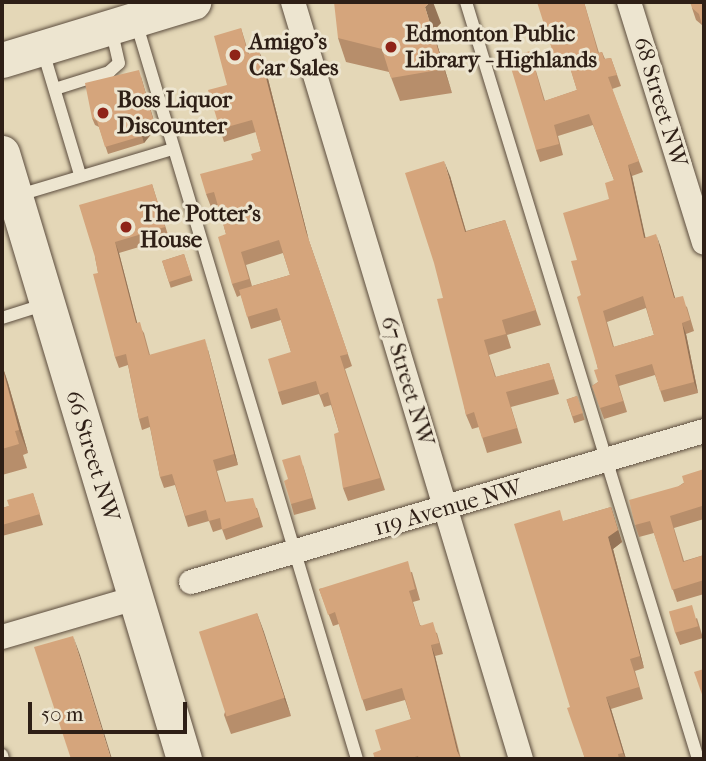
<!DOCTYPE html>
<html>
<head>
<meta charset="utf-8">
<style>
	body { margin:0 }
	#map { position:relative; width:706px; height:761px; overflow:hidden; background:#e4d7b7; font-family:"IM FELL French Canon",serif }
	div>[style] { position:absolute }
	.roads { filter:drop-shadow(0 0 2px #5c4d3e) drop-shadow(0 0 2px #5c4d3e) }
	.lane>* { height:12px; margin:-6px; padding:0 6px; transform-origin:6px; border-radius:6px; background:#ede5d0 }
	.street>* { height:24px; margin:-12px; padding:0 12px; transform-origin:12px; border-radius:12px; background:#ede5d0 }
	.secondary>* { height:35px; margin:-17.5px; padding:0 17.5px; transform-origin:17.5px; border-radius:17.5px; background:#ede5d0 }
	.wall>* { inset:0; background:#b78e6b; transform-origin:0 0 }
	.shaded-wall>* { inset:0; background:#957457 }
	.building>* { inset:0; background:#d5a57c; transform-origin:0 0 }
	.dots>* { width:19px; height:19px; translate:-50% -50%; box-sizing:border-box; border:4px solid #ede5d0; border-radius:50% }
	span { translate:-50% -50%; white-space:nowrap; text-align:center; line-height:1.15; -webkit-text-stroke:6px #ede5d0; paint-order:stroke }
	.poi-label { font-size:23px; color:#2e1f16; font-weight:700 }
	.left { translate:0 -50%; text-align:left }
	.street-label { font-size:23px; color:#2e1f16 }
	.frame { position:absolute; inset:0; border:4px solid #2e1f16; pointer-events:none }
	.scale { position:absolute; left:28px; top:702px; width:159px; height:32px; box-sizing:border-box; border:4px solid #2e1f16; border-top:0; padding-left:9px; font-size:21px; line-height:24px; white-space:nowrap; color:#2e1f16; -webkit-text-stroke:5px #ede5d0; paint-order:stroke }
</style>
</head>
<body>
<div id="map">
	<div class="roads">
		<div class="lane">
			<div style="left:466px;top:2px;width:792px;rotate:72.96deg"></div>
			<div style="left:136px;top:22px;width:769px;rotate:73.31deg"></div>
			<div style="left:42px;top:48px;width:133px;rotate:73.3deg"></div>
			<div style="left:55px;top:89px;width:57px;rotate:-17.5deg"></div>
			<div style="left:109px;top:72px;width:13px;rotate:-42deg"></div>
			<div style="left:119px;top:63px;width:37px;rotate:-103deg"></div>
			<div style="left:16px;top:196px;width:164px;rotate:-16.7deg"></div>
			<div style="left:2px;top:318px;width:46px;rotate:-17.7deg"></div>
			<div style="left:2px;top:755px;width:4px;rotate:76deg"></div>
		</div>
		<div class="street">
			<div style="left:293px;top:2px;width:791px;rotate:73.24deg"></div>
			<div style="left:629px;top:2px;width:252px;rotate:72.7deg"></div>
			<div style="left:191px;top:582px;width:535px;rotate:-16.4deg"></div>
			<div style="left:2px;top:637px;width:139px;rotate:-16.3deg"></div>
		</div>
		<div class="secondary">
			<div style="left:2px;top:60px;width:200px;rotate:-16.9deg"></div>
			<div style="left:2px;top:153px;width:633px;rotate:73.28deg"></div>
		</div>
	</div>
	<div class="wall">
		<div style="clip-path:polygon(evenodd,584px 2px,599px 53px,602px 52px,605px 59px,611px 58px,621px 86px,612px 89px,643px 172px,632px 176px,645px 237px,660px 245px,675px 298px,687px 307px,694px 331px,686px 334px,698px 393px,664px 402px,655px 375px,619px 386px,627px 412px,604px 419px,592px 386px,598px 382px,598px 369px,581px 295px,577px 260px,609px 199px,614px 180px,593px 125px,558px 136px,563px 155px,540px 162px,536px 150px,530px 51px,545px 101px,577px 90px,570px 67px,559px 70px,555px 59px,584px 2px,646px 308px,654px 335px,614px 347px,607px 322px,646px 308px)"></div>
		<div style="clip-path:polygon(704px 2px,702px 25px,696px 20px,692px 8px)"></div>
		<div style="clip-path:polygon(441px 23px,433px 31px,452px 93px,400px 101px,389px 72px,346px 62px,338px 38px)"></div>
		<div style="clip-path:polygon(evenodd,241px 28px,249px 54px,264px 63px,310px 245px,352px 366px,345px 369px,385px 490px,348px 501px,343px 488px,339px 432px,331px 405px,324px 407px,319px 394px,282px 405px,278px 392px,291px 352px,281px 320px,251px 329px,241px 295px,237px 297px,232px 284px,226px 234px,218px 205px,211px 207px,206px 194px,253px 160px,261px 151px,256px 132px,224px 142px,220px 129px,227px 85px,241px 28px,283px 253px,290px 275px,252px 286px,246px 265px,283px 253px)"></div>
		<div style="clip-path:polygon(92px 118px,156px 128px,144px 143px,108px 154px,99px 127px,95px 125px)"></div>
		<div style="clip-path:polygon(450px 176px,466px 231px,505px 220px,541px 325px,507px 335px,511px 348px,489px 355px,496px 377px,549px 363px,559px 394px,511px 407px,522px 443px,487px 453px,479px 427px,472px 429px,466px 415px,443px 298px)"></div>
		<div style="clip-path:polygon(152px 184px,169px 238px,119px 253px,137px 323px,144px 333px,150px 355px,208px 350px,238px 465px,217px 471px,226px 502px,257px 508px,263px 527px,226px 540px,222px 529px,213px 532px,209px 521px,188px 527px,175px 485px,164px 488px,160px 477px,150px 427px,142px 430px,139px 419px,128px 365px,119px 368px,115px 357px,95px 257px)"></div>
		<div style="left:184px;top:254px;width:28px;height:23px;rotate:72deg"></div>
		<div style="clip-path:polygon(2px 365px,8px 383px,28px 453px,23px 455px,27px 468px,2px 475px)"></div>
		<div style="left:577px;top:396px;width:25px;height:11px;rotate:72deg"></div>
		<div style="clip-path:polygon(303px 465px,316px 509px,294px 515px,291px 504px,288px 479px)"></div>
		<div style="clip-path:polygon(704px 469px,704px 519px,674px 528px,684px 561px,704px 555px,704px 594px,677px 602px,654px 533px,639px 537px,635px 525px,679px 486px)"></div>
		<div style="clip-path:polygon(33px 493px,43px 525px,2px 536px,2px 508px,9px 506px)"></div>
		<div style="clip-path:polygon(611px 507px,622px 542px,613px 549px,644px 668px,635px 671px,643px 699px,611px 709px,626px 759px,585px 759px,570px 707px,564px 521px)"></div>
		<div style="clip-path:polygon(412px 572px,420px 600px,413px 602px,420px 625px,437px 633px,443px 654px,435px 656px,461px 759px,375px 759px,381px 750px,411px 719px,405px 700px,366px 711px,339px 624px,333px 626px,319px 589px)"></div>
		<div style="clip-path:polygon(257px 613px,291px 716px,231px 734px,224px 715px)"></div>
		<div style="clip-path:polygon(697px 618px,703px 638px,680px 645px,675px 632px)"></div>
	</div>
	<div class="shaded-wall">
		<div style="clip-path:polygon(430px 2px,433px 2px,441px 23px,433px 31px,452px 93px,444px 69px,425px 7px)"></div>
		<div style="clip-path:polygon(259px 51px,264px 63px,310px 245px,352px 366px,306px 232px)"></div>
		<div style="clip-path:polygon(141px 77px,156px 128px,144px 143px,142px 136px)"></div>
		<div style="clip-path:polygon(444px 161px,450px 176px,470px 246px,465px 232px)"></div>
		<div style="clip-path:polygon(628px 165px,632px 176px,648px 249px,644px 238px)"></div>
		<div style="clip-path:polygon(656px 234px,660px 245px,678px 309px,674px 298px)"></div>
		<div style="clip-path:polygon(115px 242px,119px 253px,140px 334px,136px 323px)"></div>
		<div style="clip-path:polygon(682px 323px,686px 334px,698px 393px,694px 382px)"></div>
		<div style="clip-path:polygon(205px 339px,208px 350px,238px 465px,234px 454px)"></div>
		<div style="clip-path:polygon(2px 365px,8px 383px,28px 453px,19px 430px)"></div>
		<div style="clip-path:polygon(611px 507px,622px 542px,613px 549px,644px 668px,640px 656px,608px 537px)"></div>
		<div style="clip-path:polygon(257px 613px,264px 632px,291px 716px,284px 698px)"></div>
		<div style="clip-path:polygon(73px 636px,80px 655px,112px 759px,111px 759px)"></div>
		<div style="clip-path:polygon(431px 645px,435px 656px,460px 759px,457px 751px)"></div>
		<div style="clip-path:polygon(606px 697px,611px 709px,626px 759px,623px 753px)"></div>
	</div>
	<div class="building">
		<div style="clip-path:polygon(334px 2px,430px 2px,425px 7px,444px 69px,391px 78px,382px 49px,338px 38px)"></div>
		<div style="clip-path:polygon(evenodd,537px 2px,584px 2px,598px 53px,602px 52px,604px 59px,611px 58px,617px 75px,608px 77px,639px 161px,628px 165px,644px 238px,656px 234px,674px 298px,683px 296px,690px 320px,682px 323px,694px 382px,660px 391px,652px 364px,615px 375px,623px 401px,600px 408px,592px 386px,598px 382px,594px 370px,598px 369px,577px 297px,581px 295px,571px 261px,577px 260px,563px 213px,609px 199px,605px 183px,614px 180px,589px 114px,554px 125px,559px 144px,536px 150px,508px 58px,530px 51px,544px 101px,577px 90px,566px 55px,555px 59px,537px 2px,643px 296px,654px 335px,613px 347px,603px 311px,643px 296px)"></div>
		<div style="clip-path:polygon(690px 2px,704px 2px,704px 32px,699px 14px,692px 8px)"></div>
		<div style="clip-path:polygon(241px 28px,248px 54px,259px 51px,306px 232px,348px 354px,340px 356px,380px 478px,343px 488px,334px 434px,339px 432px,328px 392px,320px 395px,316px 381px,278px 392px,268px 359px,291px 352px,277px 308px,247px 317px,239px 290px,290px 275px,279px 240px,241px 252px,249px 279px,232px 284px,218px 237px,226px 234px,214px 192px,206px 194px,200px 174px,253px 160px,251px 154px,261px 151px,252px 120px,220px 129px,208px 90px,227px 85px,214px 36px)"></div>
		<div style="clip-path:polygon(139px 70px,154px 122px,142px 136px,105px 147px,97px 121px,92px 118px,85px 83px)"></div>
		<div style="clip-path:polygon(444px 161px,465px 232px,505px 220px,536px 310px,502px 320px,506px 334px,484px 340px,495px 377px,549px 363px,554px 379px,506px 392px,517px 428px,482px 438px,474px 412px,466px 415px,437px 299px,443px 298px,434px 263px,405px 173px)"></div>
		<div style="clip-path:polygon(152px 184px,165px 227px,115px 242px,136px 323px,140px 322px,149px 355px,205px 339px,234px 454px,213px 460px,225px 502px,253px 498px,259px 517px,222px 530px,220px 518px,209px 521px,206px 510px,185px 516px,172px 474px,160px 477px,148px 416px,139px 419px,126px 354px,115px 357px,93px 274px,98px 273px,95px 257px,79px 205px)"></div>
		<div style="left:184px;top:254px;width:22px;height:23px;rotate:72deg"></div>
		<div style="clip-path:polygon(2px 367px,19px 430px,15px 431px,19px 444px,2px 449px)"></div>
		<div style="left:577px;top:396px;width:18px;height:11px;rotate:71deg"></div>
		<div style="clip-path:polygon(300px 455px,312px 498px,291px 504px,284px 481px,288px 479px,282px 460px)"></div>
		<div style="clip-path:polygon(704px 469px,704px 517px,702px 506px,670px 516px,683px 562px,704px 555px,704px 580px,672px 590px,650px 521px,635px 525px,629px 500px,679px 486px,684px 483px,682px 476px)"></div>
		<div style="clip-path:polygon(33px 493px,40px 514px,2px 525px,2px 508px,9px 506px,7px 500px)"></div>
		<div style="clip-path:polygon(611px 507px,618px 530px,608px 537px,640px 656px,630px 659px,639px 687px,606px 697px,623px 753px,618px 754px,619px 759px,585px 759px,567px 708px,570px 707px,514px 524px,560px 510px,563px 521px)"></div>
		<div style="clip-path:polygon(408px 561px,415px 589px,409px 591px,420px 626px,433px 622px,439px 643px,431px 645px,457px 751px,461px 759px,419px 759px,418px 756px,408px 759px,375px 759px,373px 753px,381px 750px,375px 730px,411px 719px,402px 688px,362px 700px,335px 612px,328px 615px,319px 589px)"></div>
		<div style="left:692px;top:605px;width:22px;height:24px;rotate:74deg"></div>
		<div style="left:257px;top:613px;width:89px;height:61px;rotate:72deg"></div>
		<div style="clip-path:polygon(73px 636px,111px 759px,71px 759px,34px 647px)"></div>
		<div style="clip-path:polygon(704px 669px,704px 700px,694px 672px)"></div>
	</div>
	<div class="dots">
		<div style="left:391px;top:47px;background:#8f2418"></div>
		<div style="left:235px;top:55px;background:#8f2418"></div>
		<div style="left:103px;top:113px;background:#8f2418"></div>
		<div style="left:126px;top:227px;background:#8f2418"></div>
	</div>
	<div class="poi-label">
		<span class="left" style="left:405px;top:47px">Edmonton Public<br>Library - Highlands</span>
		<span class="left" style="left:249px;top:55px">Amigo's<br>Car Sales</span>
		<span class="left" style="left:117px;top:113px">Boss Liquor<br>Discounter</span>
		<span class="left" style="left:140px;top:227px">The Potter's<br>House</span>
	</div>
	<div class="street-label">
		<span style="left:660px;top:102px;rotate:73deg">68 Street NW</span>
		<span style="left:407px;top:381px;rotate:73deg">67 Street NW</span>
		<span style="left:92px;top:456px;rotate:73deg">66 Street NW</span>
		<span style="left:448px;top:508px;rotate:-16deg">119 Avenue NW</span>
	</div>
	<div class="frame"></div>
	<div class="scale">50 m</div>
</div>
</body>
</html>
